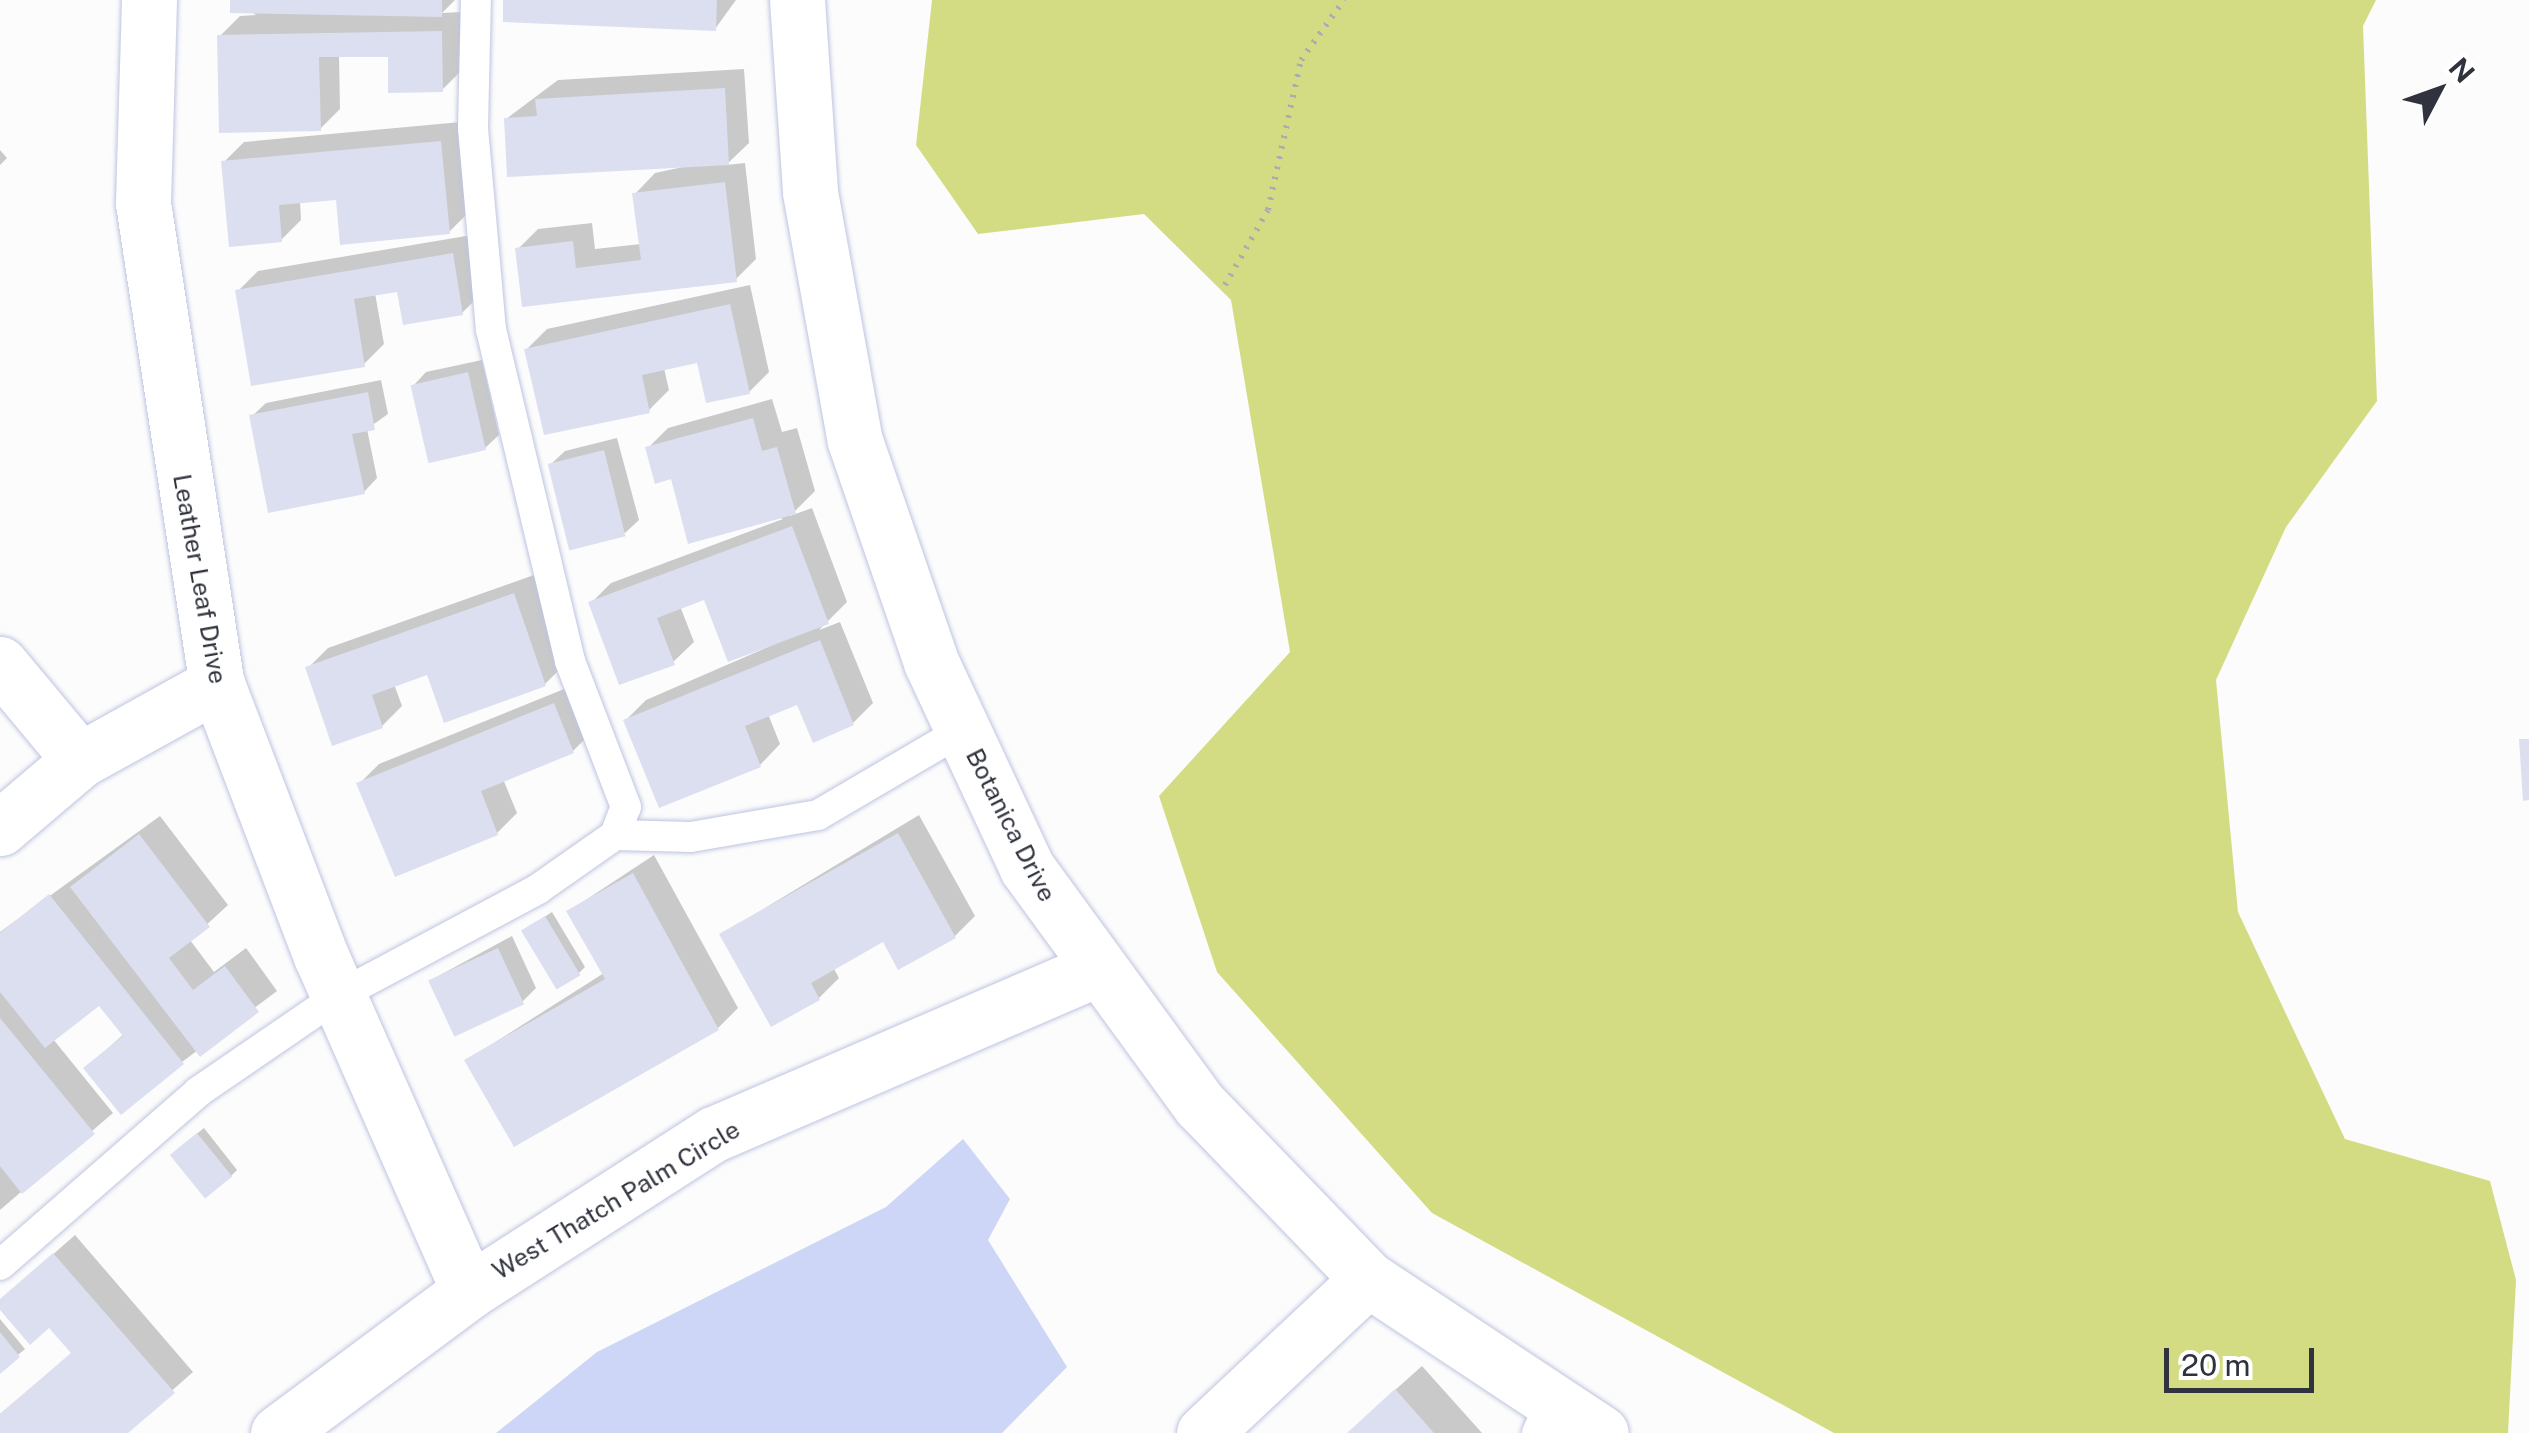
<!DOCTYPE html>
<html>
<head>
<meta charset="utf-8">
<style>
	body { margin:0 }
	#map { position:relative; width:2529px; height:1433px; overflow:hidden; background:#fcfcfc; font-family:"Public Sans",sans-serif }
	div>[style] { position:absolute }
	.green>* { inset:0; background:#d4dc83 }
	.water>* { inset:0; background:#ced6f8 }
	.shadow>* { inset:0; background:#0003 }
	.building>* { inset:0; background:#dbdff0; transform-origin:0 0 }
	.path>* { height:6px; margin-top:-3px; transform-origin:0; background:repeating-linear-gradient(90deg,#aaacb0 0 2.5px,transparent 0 10.5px) }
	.roads { filter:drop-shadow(0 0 2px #bec4e0) drop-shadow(0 0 2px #bec4e0) }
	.service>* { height:30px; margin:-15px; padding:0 15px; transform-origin:15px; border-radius:15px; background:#fff }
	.minor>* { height:55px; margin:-27.5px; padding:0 27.5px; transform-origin:27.5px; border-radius:27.5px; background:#fff }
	span { translate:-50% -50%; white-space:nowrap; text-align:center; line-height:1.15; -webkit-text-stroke:8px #fff; paint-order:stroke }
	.street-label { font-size:25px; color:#30333e }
	.north { position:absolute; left:2389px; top:40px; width:100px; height:100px; -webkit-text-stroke:8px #fff; paint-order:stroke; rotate:49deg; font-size:28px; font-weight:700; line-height:40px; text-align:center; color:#30333e }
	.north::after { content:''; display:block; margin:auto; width:35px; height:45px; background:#30333e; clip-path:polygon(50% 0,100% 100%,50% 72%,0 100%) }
	.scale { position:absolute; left:2164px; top:1348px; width:150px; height:45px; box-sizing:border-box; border:5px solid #30333e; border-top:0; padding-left:12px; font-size:30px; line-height:35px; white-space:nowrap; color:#30333e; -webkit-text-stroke:8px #fff; paint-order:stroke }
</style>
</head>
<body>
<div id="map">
	<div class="green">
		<div style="clip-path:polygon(932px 0,2376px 0,2363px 26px,2377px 401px,2286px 527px,2216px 680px,2238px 912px,2345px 1139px,2490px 1181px,2516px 1280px,2508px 1433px,1834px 1433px,1432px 1213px,1217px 972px,1159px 796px,1290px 652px,1231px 300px,1144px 214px,978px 234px,916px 145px)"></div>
	</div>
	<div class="water">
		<div style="clip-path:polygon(963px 1139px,1010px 1199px,988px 1240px,1067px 1367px,1002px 1433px,496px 1433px,597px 1352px,886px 1207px)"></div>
	</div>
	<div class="shadow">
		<div style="clip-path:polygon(233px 0,455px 0,442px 13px,461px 12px,462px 70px,442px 90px,390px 54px,339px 55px,340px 109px,320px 129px,220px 36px,240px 16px,256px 15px)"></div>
		<div style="clip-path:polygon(506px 0,736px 0,715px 29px)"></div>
		<div style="clip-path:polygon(744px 69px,749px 143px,726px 165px,745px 163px,756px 259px,736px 279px,524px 304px,518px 249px,538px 229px,592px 223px,595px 249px,641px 244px,635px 194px,655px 173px,692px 165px,506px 119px,558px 80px)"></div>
		<div style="clip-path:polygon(461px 122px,469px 212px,449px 232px,338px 198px,300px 201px,301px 220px,281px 240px,224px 162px,244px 142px)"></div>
		<div style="clip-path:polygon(0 150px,7px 158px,0 165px)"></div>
		<div style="clip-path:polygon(472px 235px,482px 293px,462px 313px,399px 289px,375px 293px,384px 344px,364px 364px,238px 291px,258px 271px)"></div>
		<div style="clip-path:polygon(750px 285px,769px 372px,749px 392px,699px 360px,664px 368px,669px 390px,649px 410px,527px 349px,547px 329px)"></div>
		<div style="clip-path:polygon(482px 360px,499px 435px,485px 448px,413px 386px,426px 372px)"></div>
		<div style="clip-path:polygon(381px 380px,388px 414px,367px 429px,377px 478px,364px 492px,252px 416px,266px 403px)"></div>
		<div style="clip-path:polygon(772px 399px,782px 432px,797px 428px,815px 491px,790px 516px,812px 508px,847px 602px,819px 630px,840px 622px,873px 703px,853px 723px,798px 702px,768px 714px,780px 744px,760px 765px,626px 720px,646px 700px,816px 626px,706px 597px,680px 606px,694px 642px,673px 662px,591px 603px,611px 583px,783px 519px,672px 476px,648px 448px,668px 428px)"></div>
		<div style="clip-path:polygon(617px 438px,639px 520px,625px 533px,551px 464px,565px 451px)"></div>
		<div style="clip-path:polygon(534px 575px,565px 664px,545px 684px,429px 672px,394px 684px,402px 706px,382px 726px,308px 668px,328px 648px)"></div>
		<div style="clip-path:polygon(574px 685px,593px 731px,573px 751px,503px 779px,517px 813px,497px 833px,359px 784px,379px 764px)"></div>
		<div style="clip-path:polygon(919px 815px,975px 916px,955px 936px,884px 939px,833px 967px,839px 978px,819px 998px,722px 934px)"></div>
		<div style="clip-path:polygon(160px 816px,228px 905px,190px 940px,214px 972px,246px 948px,277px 991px,182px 1062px,86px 1068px,125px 1033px,100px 1002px,53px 1039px,113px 1113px,0 1210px,0 932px)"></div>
		<div style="clip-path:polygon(654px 855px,738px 1008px,718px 1028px,467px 1060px,604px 973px,569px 911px)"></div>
		<div style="clip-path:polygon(552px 912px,585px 967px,579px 973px,524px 930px)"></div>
		<div style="clip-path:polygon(512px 936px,536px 988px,522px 1002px,431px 980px)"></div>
		<div style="clip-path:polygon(204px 1128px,237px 1170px,231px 1176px,179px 1148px)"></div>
		<div style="clip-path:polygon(75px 1235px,193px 1372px,124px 1433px,0 1433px,0 1414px,73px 1352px,49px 1324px,0 1301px)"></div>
		<div style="clip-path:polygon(0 1319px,25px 1349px,0 1370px)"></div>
		<div style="clip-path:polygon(1422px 1366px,1482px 1433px,1350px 1433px,1376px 1407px)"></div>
	</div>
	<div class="building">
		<div style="clip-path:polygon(230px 0,442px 0,442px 17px,230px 13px)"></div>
		<div style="clip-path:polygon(503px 0,717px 0,716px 31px,503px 22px)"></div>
		<div style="clip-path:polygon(442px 31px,443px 92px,388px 93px,388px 57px,319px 57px,321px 131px,219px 133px,217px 35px)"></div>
		<div style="clip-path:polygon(725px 88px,729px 165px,507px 177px,504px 118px,537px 116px,535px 99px)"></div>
		<div style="clip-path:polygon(441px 141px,450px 234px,340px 245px,336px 200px,279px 205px,282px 242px,229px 247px,221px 161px)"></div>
		<div style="clip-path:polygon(725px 182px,737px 282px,522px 307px,515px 248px,573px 241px,576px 268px,641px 260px,632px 193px)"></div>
		<div style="clip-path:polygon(453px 253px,463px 315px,403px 325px,397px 292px,354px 299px,365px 367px,251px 386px,235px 290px)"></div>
		<div style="clip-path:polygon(730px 304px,750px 394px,706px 403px,697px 363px,642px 375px,650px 413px,544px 435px,524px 349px)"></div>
		<div style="left:468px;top:372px;width:80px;height:59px;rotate:77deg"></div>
		<div style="clip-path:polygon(368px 392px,375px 430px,352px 434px,365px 494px,268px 513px,249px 415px)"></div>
		<div style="clip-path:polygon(753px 418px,762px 451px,777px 447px,796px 514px,688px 544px,671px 479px,655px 484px,645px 447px)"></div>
		<div style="left:604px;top:450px;width:89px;height:58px;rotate:76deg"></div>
		<div style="clip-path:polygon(792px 526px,829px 624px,728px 662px,704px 600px,657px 618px,675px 665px,619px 685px,588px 602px)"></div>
		<div style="clip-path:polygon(514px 593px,546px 686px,444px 723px,427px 675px,372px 695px,383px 728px,332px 746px,305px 667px)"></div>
		<div style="clip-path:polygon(820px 640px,854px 725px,813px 743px,797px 705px,745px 726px,761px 767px,659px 808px,623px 720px)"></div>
		<div style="clip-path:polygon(554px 703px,574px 753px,481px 791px,498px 835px,395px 877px,356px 783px)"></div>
		<div style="clip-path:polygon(2519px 739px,2529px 739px,2529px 800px,2523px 801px)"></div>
		<div style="clip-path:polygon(898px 833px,956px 938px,898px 970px,883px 942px,811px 983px,820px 1000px,771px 1027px,719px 934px)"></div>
		<div style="clip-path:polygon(139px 834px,210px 927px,169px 958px,193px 990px,225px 966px,259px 1012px,200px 1057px,70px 887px)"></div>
		<div style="clip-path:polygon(633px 873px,719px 1030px,514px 1147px,464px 1060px,605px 979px,566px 911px)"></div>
		<div style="clip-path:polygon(49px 894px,184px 1064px,121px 1115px,83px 1068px,123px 1036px,99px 1006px,45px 1048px,0 992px,0 933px)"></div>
		<div style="left:545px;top:916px;width:69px;height:28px;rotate:59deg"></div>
		<div style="left:498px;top:948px;width:62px;height:77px;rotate:65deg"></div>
		<div style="clip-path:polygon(0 1018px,95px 1134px,22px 1194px,0 1166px)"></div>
		<div style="left:197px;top:1133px;width:56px;height:35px;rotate:51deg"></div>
		<div style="clip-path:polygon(53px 1253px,175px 1393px,128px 1433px,0 1433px,0 1414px,71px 1353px,49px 1328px,30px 1345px,0 1310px,0 1299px)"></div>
		<div style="clip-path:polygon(0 1332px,20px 1357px,0 1374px)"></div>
		<div style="clip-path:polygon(1395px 1389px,1434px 1433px,1347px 1433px)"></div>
	</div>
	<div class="path">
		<div style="left:1225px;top:285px;width:86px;rotate:-60.2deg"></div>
		<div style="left:1268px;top:210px;width:154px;rotate:-77.6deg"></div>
		<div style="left:1301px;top:60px;width:74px;rotate:-54.4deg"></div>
	</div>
	<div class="roads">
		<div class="service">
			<div style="left:615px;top:835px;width:76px;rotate:1.5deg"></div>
			<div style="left:691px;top:837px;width:129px;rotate:-9.8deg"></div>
			<div style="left:818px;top:815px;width:168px;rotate:-30.4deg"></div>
			<div style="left:0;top:1265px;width:263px;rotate:-41.1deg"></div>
			<div style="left:198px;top:1092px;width:170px;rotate:-34.4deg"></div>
			<div style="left:338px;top:996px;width:227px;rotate:-28.1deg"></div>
			<div style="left:538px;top:889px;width:94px;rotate:-35deg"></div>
			<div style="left:615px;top:835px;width:30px;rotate:-69deg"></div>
			<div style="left:626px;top:807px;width:156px;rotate:-111deg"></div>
			<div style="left:570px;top:661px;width:340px;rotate:-103.4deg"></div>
			<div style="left:491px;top:330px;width:203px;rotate:-95.1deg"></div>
			<div style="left:473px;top:128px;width:128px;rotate:-88.7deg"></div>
			<div style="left:1537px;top:1433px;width:32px;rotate:-66deg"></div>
		</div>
		<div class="minor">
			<div style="left:149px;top:0;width:203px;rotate:91.7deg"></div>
			<div style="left:143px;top:203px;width:487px;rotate:81.3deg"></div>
			<div style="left:217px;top:684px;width:291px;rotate:69.1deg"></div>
			<div style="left:321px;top:956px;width:366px;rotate:66.2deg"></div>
			<div style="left:797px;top:0;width:192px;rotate:86.1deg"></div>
			<div style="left:810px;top:192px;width:253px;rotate:79.8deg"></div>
			<div style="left:855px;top:441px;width:234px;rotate:71deg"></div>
			<div style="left:931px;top:662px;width:227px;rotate:65deg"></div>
			<div style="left:1027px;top:868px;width:293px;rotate:53.9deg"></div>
			<div style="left:1200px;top:1105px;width:242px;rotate:46deg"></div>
			<div style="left:1368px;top:1279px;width:279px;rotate:33.5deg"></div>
			<div style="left:0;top:664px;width:125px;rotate:50.2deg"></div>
			<div style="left:0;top:828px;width:105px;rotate:-40.4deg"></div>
			<div style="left:80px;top:760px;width:157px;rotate:-29deg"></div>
			<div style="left:278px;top:1433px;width:238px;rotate:-36.6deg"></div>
			<div style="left:469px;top:1291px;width:291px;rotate:-32.7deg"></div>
			<div style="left:714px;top:1134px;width:414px;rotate:-23.3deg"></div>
			<div style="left:1204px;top:1433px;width:225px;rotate:-43.2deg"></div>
		</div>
	</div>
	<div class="street-label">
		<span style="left:200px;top:579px;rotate:80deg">Leather Leaf Drive</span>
		<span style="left:1011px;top:825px;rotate:63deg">Botanica Drive</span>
		<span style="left:616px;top:1200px;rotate:-31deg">West Thatch Palm Circle</span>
	</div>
	<div class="north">N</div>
	<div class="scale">20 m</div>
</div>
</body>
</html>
